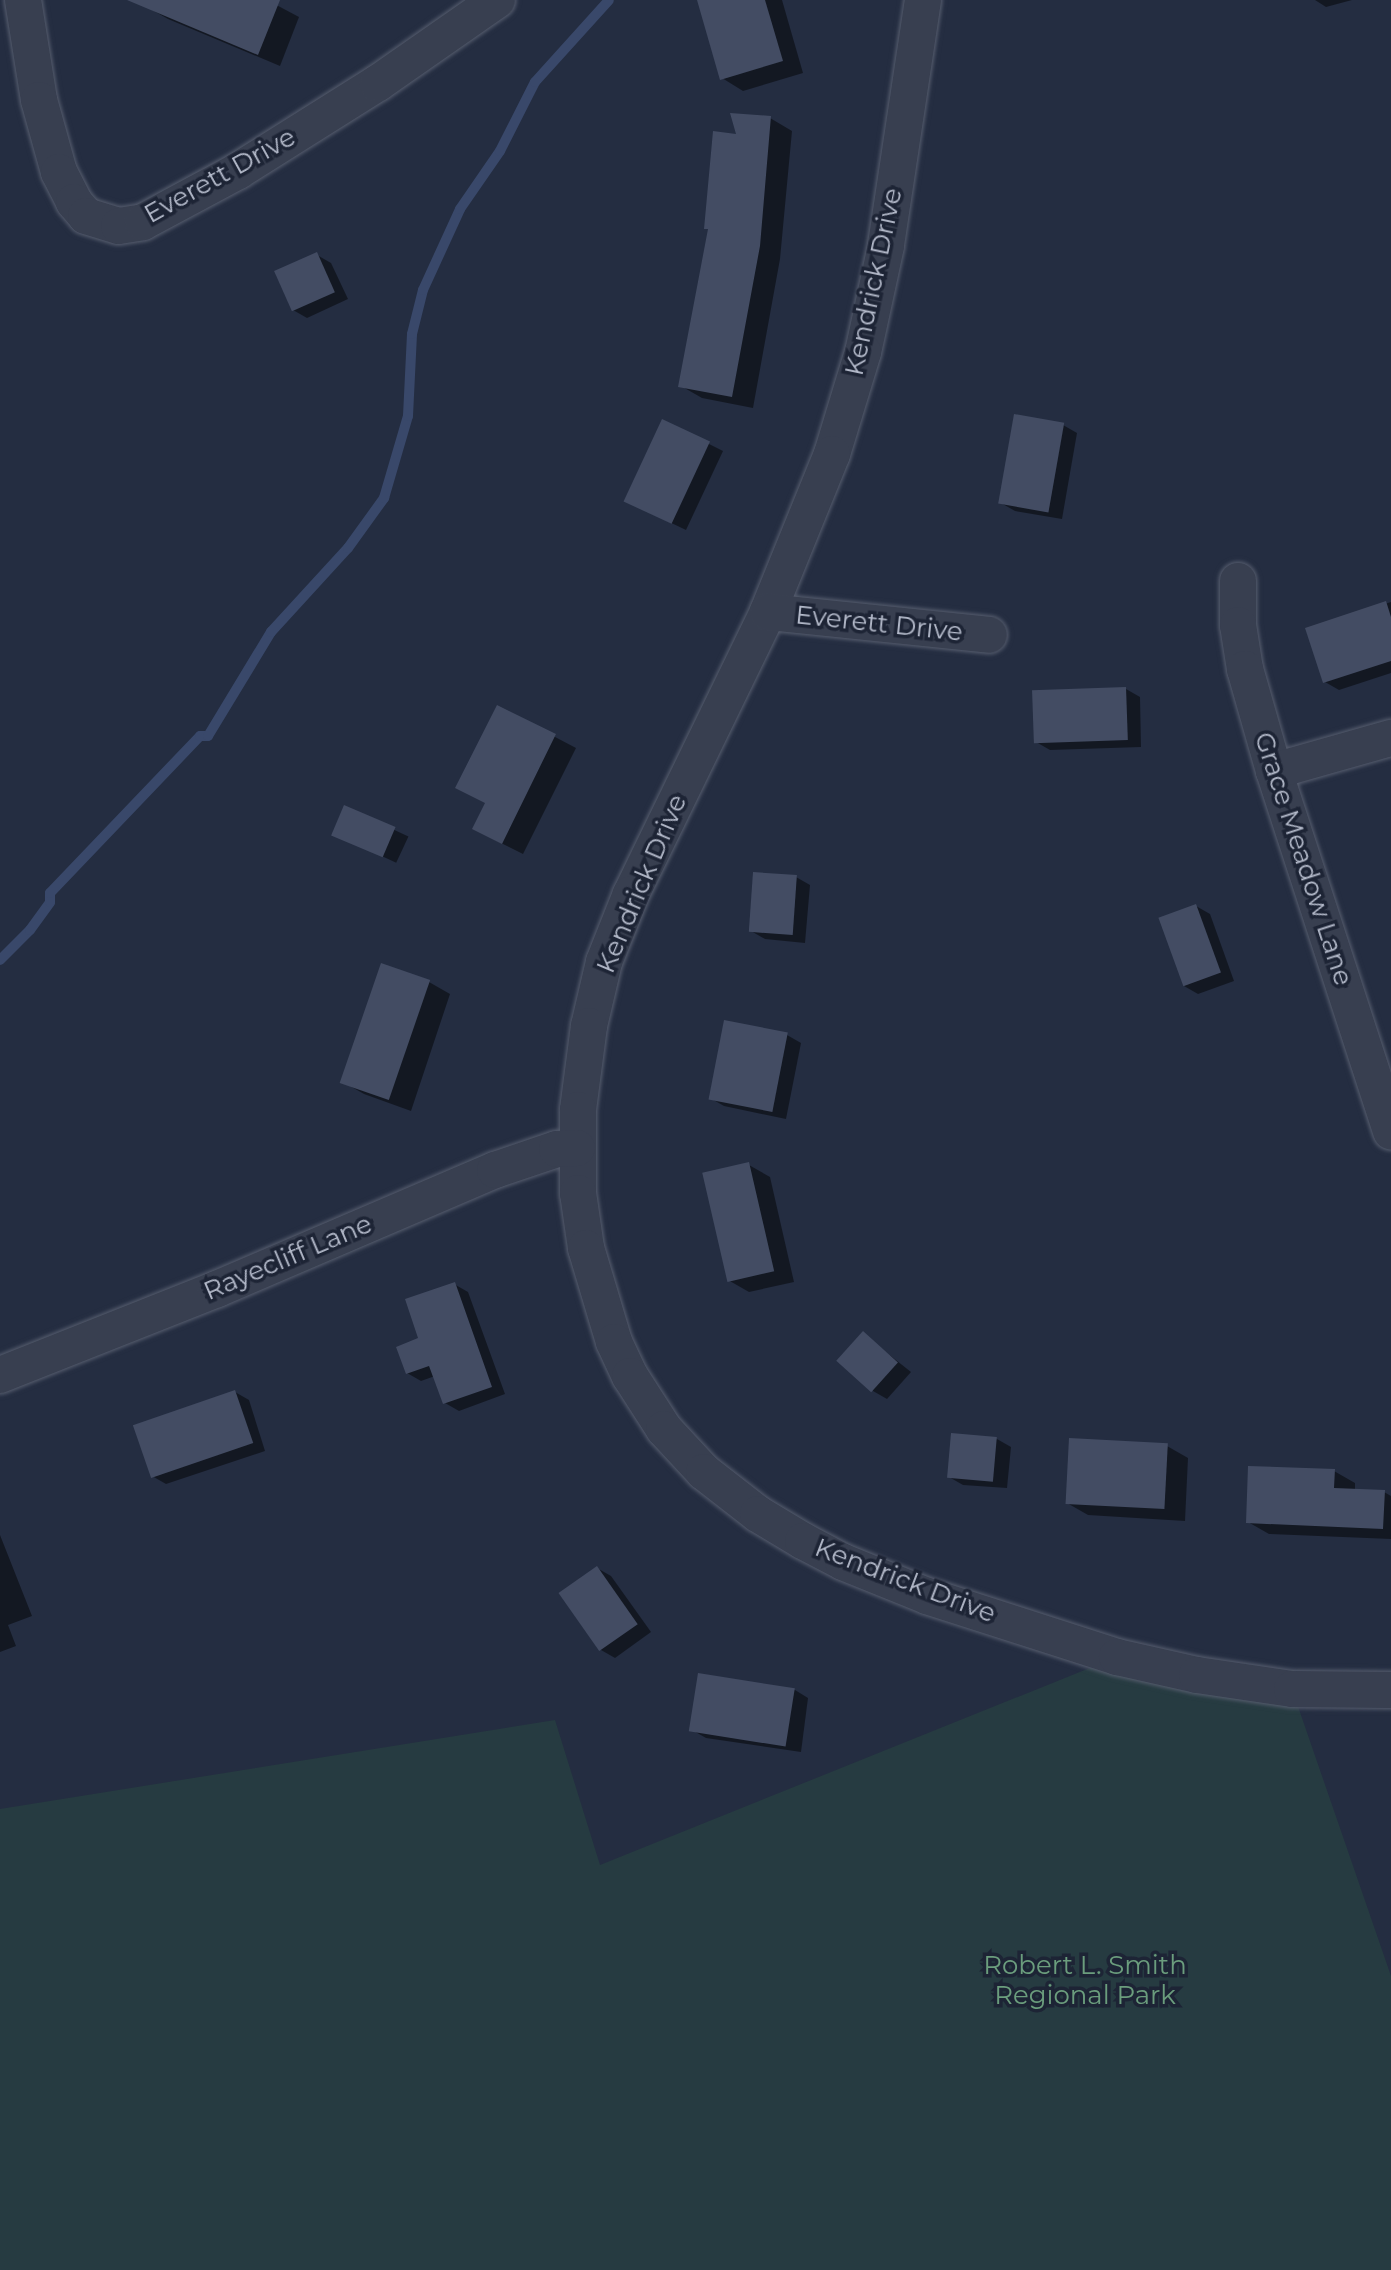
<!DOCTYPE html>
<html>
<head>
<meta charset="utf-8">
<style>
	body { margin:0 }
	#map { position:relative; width:1391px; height:2270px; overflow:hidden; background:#242d41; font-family:Montserrat,sans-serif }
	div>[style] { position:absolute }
	.green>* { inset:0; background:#263b41 }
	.shadow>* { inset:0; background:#0007; transform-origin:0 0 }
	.stream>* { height:10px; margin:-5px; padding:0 5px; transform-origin:5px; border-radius:5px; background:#39486a }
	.building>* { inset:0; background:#434c63; transform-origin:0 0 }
	.roads { filter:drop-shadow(0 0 2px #565d6e) drop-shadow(0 0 2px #565d6e) }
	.minor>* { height:36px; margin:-18px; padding:0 18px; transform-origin:18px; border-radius:18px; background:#383f50 }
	span { translate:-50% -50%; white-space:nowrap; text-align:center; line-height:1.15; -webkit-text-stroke:7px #1d2435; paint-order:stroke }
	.street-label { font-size:26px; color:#b5bbcb }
	.park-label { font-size:26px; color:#6b9d7d }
</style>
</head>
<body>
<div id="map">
	<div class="green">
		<div style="clip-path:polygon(1117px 1657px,1292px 1689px,1391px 1976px,1391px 2270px,0 2270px,0 1809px,555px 1720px,600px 1865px)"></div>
	</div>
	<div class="shadow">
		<div style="clip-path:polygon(150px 0,267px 0,299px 17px,280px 66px,168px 19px,147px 7px)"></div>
		<div style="clip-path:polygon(699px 0,782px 0,803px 73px,743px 91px,722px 78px)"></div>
		<div style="clip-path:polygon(1315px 0,1352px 0,1326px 7px)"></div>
		<div style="clip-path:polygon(770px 118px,792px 131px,780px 259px,753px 408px,702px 398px,681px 386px,710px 230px,706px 228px)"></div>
		<div style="clip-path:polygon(317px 255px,331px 263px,348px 299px,307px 318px,293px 310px)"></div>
		<div style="clip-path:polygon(663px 421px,723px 451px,686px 530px,640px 508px)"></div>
		<div style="clip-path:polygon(1063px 425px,1077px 433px,1062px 519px,1015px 511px,1001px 503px)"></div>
		<div style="clip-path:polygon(1391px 602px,1391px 673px,1339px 690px,1325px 682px,1308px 629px)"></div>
		<div style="clip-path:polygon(1126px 689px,1140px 697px,1141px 747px,1050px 750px,1036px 742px)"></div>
		<div style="clip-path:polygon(498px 707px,576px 748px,523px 854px,495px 840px,486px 805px)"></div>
		<div style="left:345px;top:807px;width:70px;height:29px;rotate:25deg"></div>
		<div style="clip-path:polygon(796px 877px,810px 885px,805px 943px,765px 939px,751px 931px)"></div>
		<div style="clip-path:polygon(1196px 906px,1210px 914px,1234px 981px,1198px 994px,1184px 986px)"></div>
		<div style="clip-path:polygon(382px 966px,429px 982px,450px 994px,411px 1111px,364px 1094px,343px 1082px)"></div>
		<div style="clip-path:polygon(787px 1035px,801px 1043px,786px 1119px,724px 1106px,710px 1098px)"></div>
		<div style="clip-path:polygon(749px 1165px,770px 1177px,794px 1282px,749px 1292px,728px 1280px)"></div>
		<div style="clip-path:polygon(454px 1284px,468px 1292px,505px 1394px,459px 1411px,445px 1403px,435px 1376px,421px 1381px,407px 1373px,421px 1340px)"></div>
		<div style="clip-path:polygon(863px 1334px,911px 1372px,887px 1399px,873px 1391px)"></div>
		<div style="clip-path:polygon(235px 1392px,249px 1400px,265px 1451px,166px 1484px,152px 1476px)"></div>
		<div style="clip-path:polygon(997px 1439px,1011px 1447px,1007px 1488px,963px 1485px,949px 1477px)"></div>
		<div style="clip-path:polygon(1167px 1446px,1188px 1458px,1185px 1521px,1088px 1515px,1067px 1503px)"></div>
		<div style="clip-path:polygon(1334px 1471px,1355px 1483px,1355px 1491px,1384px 1492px,1391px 1496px,1391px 1539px,1269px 1534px,1248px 1522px)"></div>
		<div style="clip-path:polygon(0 1535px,32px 1616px,8px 1625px,16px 1646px,0 1652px)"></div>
		<div style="clip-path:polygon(597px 1568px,611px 1576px,651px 1632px,615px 1658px,601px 1650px)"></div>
		<div style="clip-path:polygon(795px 1690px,808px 1698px,801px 1752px,706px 1738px,692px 1730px)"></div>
	</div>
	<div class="stream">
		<div style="left:0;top:960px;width:42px;rotate:-45deg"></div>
		<div style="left:30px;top:930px;width:34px;rotate:-54deg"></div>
		<div style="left:50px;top:902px;width:9px;rotate:-90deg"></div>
		<div style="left:50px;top:893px;width:217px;rotate:-46.3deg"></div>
		<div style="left:200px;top:736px;width:8px"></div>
		<div style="left:208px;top:736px;width:122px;rotate:-58.8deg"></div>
		<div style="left:271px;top:632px;width:114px;rotate:-47.5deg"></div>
		<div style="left:348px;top:548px;width:62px;rotate:-54.2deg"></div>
		<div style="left:384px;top:498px;width:85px;rotate:-73.7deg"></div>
		<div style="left:408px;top:416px;width:82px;rotate:-87.2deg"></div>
		<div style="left:412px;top:334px;width:45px;rotate:-76deg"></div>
		<div style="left:423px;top:290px;width:89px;rotate:-65.4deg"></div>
		<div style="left:460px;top:209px;width:70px;rotate:-55.4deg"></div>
		<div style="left:500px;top:151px;width:77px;rotate:-63.1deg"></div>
		<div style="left:535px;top:82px;width:110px;rotate:-47.9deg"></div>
	</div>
	<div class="building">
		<div style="clip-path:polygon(127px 0,280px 0,258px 55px)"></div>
		<div style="clip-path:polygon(697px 0,765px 0,783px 61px,720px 80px)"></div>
		<div style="clip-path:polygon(730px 113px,771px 116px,760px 246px,732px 397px,678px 387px,708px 229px,704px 229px,713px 131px,736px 134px)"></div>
		<div style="left:317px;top:252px;width:44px;height:47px;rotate:66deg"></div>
		<div style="left:1014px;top:414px;width:51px;height:91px;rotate:10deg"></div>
		<div style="left:662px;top:419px;width:53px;height:91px;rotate:25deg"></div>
		<div style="clip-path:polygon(1386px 601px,1391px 617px,1391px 661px,1323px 683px,1305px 628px)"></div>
		<div style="left:1126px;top:687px;width:53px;height:94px;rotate:88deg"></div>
		<div style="clip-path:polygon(497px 705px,556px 734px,502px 844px,472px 829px,485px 803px,455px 788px)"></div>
		<div style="left:344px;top:805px;width:56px;height:33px;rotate:23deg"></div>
		<div style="left:753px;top:872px;width:44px;height:60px;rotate:4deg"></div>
		<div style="left:1196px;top:904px;width:73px;height:40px;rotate:70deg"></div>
		<div style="left:381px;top:963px;width:52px;height:127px;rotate:19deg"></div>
		<div style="left:724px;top:1020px;width:65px;height:81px;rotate:11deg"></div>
		<div style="left:749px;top:1162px;width:112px;height:48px;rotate:77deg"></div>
		<div style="clip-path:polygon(455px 1282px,492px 1387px,443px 1404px,429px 1366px,406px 1374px,396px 1347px,418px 1338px,405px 1299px)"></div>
		<div style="left:863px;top:1331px;width:47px;height:40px;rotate:42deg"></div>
		<div style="left:235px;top:1390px;width:56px;height:108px;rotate:71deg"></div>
		<div style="left:951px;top:1433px;width:46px;height:45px;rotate:5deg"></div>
		<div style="left:1069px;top:1438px;width:99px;height:66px;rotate:3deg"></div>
		<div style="clip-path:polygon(1248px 1466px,1335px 1469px,1334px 1488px,1385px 1490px,1383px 1529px,1246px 1523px)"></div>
		<div style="left:597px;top:1566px;width:71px;height:47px;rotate:55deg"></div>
		<div style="left:698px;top:1673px;width:98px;height:59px;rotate:9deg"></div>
	</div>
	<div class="roads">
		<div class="minor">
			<div style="left:23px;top:0;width:101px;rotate:80.9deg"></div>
			<div style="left:39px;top:100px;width:75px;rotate:74.5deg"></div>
			<div style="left:59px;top:172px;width:34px;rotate:63deg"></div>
			<div style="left:74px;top:202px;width:18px;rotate:49deg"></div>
			<div style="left:86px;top:216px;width:34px;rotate:17deg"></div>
			<div style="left:119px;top:226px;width:24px;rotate:-9deg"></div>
			<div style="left:143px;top:222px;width:108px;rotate:-28.2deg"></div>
			<div style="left:238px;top:171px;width:165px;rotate:-32.2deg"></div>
			<div style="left:378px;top:83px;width:145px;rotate:-34.9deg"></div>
			<div style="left:923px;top:0;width:249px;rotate:98.6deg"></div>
			<div style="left:886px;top:246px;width:108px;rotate:102.2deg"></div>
			<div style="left:863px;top:352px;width:107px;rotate:106.9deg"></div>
			<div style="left:832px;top:454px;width:170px;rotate:112.1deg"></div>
			<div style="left:768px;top:612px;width:314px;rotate:115.9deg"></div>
			<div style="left:631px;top:894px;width:73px;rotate:111.7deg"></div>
			<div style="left:604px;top:962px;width:66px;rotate:103.2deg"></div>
			<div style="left:589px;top:1026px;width:85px;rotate:97.5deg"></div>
			<div style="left:578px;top:1110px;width:83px;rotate:90deg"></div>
			<div style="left:578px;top:1193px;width:56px;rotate:81.7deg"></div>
			<div style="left:586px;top:1248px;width:98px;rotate:73.4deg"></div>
			<div style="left:614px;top:1342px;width:38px;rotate:65deg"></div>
			<div style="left:630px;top:1376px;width:63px;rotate:57.3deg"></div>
			<div style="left:664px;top:1429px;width:59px;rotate:47.1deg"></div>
			<div style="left:704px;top:1472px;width:68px;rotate:37.9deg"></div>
			<div style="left:758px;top:1514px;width:52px;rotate:31deg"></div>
			<div style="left:803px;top:1541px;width:45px;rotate:27.7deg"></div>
			<div style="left:843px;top:1562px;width:91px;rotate:22deg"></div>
			<div style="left:927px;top:1596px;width:200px;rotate:17.8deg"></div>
			<div style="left:1117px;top:1657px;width:82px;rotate:12.7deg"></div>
			<div style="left:1197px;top:1675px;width:96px;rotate:8.4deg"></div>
			<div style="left:1292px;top:1689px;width:99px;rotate:0.6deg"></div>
			<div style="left:1238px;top:581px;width:44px;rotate:90deg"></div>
			<div style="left:1238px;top:625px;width:45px;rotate:81deg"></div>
			<div style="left:1245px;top:669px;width:106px;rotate:74.1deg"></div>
			<div style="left:1274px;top:771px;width:379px;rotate:72deg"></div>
			<div style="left:768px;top:612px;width:222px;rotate:5.9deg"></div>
			<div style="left:1274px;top:771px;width:122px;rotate:-15.8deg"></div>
			<div style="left:0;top:1375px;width:233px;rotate:-21.6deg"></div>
			<div style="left:217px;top:1289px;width:302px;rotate:-23.2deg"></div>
			<div style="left:495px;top:1170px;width:65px;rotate:-18.7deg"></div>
			<div style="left:557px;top:1149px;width:20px;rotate:-3deg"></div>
		</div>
	</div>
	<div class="street-label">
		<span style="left:220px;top:176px;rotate:-29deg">Everett Drive</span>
		<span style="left:874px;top:282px;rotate:-78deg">Kendrick Drive</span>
		<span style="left:879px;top:624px;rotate:6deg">Everett Drive</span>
		<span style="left:1303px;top:859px;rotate:72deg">Grace Meadow Lane</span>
		<span style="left:642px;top:884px;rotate:-67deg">Kendrick Drive</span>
		<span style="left:288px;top:1258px;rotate:-23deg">Rayecliff Lane</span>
		<span style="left:905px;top:1581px;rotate:21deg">Kendrick Drive</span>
	</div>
	<div class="park-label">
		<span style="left:1085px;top:1981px">Robert L. Smith<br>Regional Park</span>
	</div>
</div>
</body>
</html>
